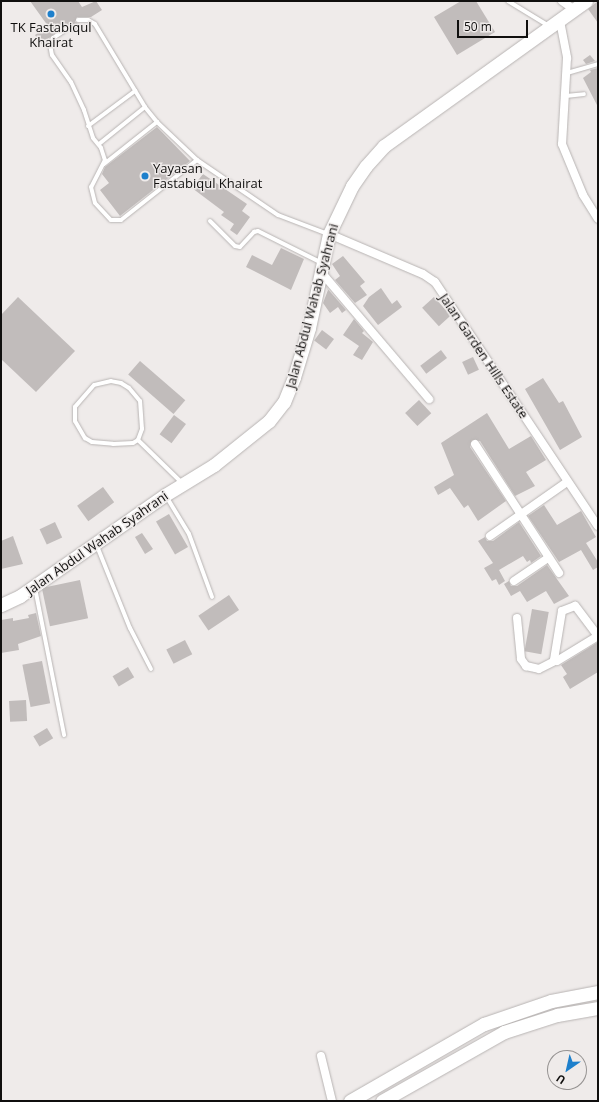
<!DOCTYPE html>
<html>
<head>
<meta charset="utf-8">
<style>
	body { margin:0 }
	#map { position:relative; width:599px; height:1102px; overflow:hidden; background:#efebea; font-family:"Open Sans",sans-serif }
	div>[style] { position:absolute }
	.building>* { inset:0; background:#c1bcbb; transform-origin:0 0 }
	.roads { filter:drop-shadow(0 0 1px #b8b4b3) drop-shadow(0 0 1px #b8b4b3) }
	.service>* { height:4px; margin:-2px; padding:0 2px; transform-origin:2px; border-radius:2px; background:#fff }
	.minor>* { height:8px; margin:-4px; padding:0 4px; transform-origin:4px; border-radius:4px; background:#fff }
	.primary>* { height:13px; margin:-6.5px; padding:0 6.5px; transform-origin:6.5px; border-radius:6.5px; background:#fff }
	.trunk>* { height:13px; margin:-6.5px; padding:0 6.5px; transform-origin:6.5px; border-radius:6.5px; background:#fff }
	.dots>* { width:11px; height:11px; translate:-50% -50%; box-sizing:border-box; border:2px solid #efebea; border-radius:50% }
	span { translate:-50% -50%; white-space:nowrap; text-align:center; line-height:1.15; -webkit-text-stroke:3px #efebea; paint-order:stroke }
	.poi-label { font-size:13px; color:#100f0e }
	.left { translate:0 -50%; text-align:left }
	.street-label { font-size:13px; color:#100f0e }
	.frame { position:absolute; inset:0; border:2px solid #100f0e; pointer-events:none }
	.north { position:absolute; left:547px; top:1050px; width:40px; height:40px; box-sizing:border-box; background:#efebea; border:1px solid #969392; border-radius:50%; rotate:214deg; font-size:11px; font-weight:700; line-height:16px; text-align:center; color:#100f0e }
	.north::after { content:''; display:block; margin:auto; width:14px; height:18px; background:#1e80cc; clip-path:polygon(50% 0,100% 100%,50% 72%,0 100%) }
	.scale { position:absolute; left:457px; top:20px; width:71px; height:18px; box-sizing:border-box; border:2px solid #100f0e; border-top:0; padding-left:5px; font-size:12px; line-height:14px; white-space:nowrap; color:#100f0e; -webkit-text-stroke:3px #efebea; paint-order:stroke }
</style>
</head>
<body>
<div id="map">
	<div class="building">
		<div style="clip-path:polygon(30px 1px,78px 1px,82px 7px,96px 1px,102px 10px,91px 17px,77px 17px,75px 22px,82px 24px,82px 26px,72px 33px,71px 26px,66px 25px,41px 44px,35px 35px,48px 26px)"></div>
		<div style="clip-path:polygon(461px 1px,476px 1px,495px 32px,457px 55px,434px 17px)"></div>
		<div style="clip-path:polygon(598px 1px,598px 23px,588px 9px)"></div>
		<div style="clip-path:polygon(590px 55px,595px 61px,586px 64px,583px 60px)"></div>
		<div style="clip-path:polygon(598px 68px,598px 107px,583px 78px,591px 72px,590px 70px)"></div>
		<div style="clip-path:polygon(157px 127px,190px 161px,120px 216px,100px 190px,109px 183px,102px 174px,105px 167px)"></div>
		<div style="clip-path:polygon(203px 174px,247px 204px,242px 211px,250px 217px,237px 235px,230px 230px,234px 224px,221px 215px,224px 212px,192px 188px)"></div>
		<div style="clip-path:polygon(281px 248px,304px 259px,291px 290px,246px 267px,252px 255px,272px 265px)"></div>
		<div style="clip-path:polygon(343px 256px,365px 282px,360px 286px,367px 295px,355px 303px,335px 280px,340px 276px,332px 264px)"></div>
		<div style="clip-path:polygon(326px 287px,346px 310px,342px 313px,338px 307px,330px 313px,323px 303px,328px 290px)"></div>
		<div style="clip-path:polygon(381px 288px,392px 304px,397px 300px,402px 307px,378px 325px,363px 306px,369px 297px)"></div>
		<div style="clip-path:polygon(18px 297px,75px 351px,36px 392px,1px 359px,1px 315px)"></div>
		<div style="left:434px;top:297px;width:25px;height:16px;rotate:48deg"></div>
		<div style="clip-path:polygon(354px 319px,364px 331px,362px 333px,373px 342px,362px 360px,353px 355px,359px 346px,343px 335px)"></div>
		<div style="left:322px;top:330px;width:15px;height:13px;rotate:37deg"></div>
		<div style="left:441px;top:350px;width:10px;height:26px;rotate:53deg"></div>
		<div style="left:473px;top:357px;width:14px;height:12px;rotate:65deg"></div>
		<div style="left:140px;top:361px;width:60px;height:18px;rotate:41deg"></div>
		<div style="clip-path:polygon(543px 378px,559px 403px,563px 401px,582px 437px,560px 450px,525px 389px)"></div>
		<div style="left:419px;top:400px;width:18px;height:19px;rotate:47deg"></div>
		<div style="clip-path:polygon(487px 413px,509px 449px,531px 436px,546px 460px,526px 472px,535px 486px,515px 496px,480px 441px,472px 440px,470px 447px,506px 501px,478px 521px,468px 505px,464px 508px,450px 488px,438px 495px,434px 487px,454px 475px,441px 443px)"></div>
		<div style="left:174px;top:415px;width:15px;height:24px;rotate:37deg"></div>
		<div style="left:103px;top:487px;width:19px;height:32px;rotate:54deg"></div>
		<div style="clip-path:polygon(544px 505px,557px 525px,581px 511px,596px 537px,586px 543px,598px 562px,598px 567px,593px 570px,581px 550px,559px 562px,528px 516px)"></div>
		<div style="left:169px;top:514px;width:38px;height:15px;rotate:60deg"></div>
		<div style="left:55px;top:522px;width:17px;height:17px;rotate:65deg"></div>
		<div style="clip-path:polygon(519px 522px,541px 556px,531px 563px,530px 560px,527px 562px,523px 556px,499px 570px,505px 581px,499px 585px,496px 579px,492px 581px,484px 568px,493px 563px,478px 541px,485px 537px,487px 541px,493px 541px)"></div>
		<div style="clip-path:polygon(142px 533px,153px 549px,145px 554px,135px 537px)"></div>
		<div style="clip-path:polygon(13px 536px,23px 564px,1px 569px,1px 541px)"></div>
		<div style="clip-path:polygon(547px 565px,569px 596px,554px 604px,546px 591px,527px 602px,520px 591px,511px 596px,504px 584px,509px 581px,511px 586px,517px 586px)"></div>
		<div style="left:80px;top:580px;width:39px;height:39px;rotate:78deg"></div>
		<div style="left:229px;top:595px;width:18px;height:37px;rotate:56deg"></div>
		<div style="left:532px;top:609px;width:17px;height:43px;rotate:10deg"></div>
		<div style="clip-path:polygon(36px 613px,41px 636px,18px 644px,19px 650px,1px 653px,1px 620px,13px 618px,13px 621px,29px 618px,28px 615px)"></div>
		<div style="left:185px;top:640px;width:16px;height:21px;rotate:63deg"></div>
		<div style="clip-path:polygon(598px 642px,598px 672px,570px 689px,563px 677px,567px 674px,561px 665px)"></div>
		<div style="left:42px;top:661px;width:43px;height:20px;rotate:79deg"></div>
		<div style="left:128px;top:667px;width:12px;height:18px;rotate:59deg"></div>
		<div style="left:26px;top:700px;width:21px;height:17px;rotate:87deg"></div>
		<div style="left:47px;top:728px;width:12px;height:16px;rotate:59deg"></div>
	</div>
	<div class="roads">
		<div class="service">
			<div style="left:508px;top:1px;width:48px;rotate:31.4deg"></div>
			<div style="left:68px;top:28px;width:18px;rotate:146deg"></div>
			<div style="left:53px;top:38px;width:7px;rotate:117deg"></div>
			<div style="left:50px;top:44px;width:11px;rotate:80deg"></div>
			<div style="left:52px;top:55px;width:33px;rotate:55deg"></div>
			<div style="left:71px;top:82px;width:31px;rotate:65deg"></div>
			<div style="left:84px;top:110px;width:29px;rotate:72deg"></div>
			<div style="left:93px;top:138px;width:13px;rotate:51deg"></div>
			<div style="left:101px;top:148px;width:13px;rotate:72deg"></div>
			<div style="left:105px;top:160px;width:30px;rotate:117deg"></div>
			<div style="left:91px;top:187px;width:16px;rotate:76deg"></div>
			<div style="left:95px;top:203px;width:23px;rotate:47deg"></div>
			<div style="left:111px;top:220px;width:10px"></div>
			<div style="left:121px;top:220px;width:97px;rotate:-38.3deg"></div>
			<div style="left:197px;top:160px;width:55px;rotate:-136.5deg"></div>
			<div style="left:157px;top:122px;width:19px;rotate:-129deg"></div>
			<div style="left:145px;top:107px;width:97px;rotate:-121.1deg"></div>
			<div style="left:95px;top:24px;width:8px;rotate:-150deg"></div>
			<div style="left:88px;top:20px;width:10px;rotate:180deg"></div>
			<div style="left:567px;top:73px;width:32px;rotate:-16deg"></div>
			<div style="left:566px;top:96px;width:18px;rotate:-6deg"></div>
			<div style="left:88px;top:126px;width:59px;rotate:-36.7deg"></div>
			<div style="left:99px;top:144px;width:59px;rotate:-38.8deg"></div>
			<div style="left:197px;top:160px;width:98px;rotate:34.2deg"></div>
			<div style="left:278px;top:215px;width:53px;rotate:20.8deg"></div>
			<div style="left:104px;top:164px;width:68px;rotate:-38.4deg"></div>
			<div style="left:210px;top:221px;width:35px;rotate:45deg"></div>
			<div style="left:235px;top:246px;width:5px;rotate:11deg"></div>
			<div style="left:240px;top:247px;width:21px;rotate:-47deg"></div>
			<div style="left:254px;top:232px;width:4px;rotate:-14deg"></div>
			<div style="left:258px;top:231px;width:69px;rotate:26.6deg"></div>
			<div style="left:138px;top:440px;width:12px;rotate:-70deg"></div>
			<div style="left:142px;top:429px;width:28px;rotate:-94deg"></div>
			<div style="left:140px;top:401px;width:17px;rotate:-130deg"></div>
			<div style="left:129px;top:388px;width:9px;rotate:-148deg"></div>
			<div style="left:121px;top:383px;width:10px;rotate:-169deg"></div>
			<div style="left:111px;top:381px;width:17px;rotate:167deg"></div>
			<div style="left:94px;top:385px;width:29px;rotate:131deg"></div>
			<div style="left:75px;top:407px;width:14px;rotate:90deg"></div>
			<div style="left:75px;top:421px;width:20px;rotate:60deg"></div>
			<div style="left:85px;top:438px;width:8px;rotate:30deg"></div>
			<div style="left:92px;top:442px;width:21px;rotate:5deg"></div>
			<div style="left:113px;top:444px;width:20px;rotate:-3deg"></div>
			<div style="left:133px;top:443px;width:6px;rotate:-31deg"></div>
			<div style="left:138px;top:440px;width:62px;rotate:44.3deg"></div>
			<div style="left:166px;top:496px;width:44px;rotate:58.8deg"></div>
			<div style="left:189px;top:534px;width:67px;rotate:69.9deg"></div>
			<div style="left:97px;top:546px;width:88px;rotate:68.1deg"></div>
			<div style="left:130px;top:628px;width:46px;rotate:62.9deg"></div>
			<div style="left:35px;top:588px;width:150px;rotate:78.8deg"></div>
		</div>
		<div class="minor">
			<div style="left:562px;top:1px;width:16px;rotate:35deg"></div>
			<div style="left:560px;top:21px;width:38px;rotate:79deg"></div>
			<div style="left:567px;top:58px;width:86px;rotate:93.3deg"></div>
			<div style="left:562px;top:144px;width:55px;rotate:67.6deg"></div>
			<div style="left:583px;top:195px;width:28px;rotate:58deg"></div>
			<div style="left:329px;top:234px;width:102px;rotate:23.1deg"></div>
			<div style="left:423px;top:274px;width:14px;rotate:34deg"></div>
			<div style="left:435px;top:282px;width:293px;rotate:56.3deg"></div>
			<div style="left:321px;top:272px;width:167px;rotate:49.6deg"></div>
			<div style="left:475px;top:444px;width:154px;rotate:56.9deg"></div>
			<div style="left:490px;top:536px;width:94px;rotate:-35deg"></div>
			<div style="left:514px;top:581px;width:41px;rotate:-34.1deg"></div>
			<div style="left:517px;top:618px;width:41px;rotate:84.4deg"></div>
			<div style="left:521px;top:659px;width:9px;rotate:54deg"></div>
			<div style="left:526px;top:666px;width:13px;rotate:13deg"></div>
			<div style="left:539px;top:669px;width:18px;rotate:-27deg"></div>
			<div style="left:598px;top:636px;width:38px;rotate:-127deg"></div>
			<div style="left:575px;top:606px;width:14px;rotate:159deg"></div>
			<div style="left:562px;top:611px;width:50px;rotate:99.3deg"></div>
			<div style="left:554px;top:660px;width:3px;rotate:18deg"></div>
			<div style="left:557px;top:661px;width:48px;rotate:-31.4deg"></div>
			<div style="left:321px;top:1056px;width:46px;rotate:76.3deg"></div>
		</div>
		<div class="primary">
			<div style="left:350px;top:1101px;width:155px;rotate:-29.9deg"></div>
			<div style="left:484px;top:1024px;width:71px;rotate:-18.9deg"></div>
			<div style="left:551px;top:1001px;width:48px;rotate:-10.8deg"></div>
			<div style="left:382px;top:1101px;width:140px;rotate:-29.5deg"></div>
			<div style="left:504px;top:1032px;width:56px;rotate:-17.8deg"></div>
			<div style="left:557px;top:1015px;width:42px;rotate:-9.7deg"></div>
		</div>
		<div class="trunk">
			<div style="left:1px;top:605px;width:21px;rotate:-25deg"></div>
			<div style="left:20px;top:596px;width:177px;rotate:-34.9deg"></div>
			<div style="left:165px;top:495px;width:57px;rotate:-31.5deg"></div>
			<div style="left:214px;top:465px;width:70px;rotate:-38.7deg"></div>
			<div style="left:269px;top:421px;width:24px;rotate:-52deg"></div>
			<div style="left:284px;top:402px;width:27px;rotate:-68deg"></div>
			<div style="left:294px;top:377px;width:51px;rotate:-73deg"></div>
			<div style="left:309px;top:328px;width:96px;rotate:-78deg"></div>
			<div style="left:329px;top:234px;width:53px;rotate:-64.4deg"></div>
			<div style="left:352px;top:186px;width:24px;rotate:-55deg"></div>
			<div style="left:366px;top:166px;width:27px;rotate:-48deg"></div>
			<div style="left:384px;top:146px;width:249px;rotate:-35.7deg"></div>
		</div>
	</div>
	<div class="dots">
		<div style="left:51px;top:14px;background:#1e80cc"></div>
		<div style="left:145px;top:176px;background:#1e80cc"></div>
	</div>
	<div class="poi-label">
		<span style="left:51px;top:35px">TK Fastabiqul<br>Khairat</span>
		<span class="left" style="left:153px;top:176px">Yayasan<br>Fastabiqul Khairat</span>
	</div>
	<div class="street-label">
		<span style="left:312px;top:306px;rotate:-75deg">Jalan Abdul Wahab Syahrani</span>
		<span style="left:484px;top:356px;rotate:56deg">Jalan Garden Hills Estate</span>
		<span style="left:97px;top:543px;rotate:-35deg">Jalan Abdul Wahab Syahrani</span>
	</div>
	<div class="frame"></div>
	<div class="north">U</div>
	<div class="scale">50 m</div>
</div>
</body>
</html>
